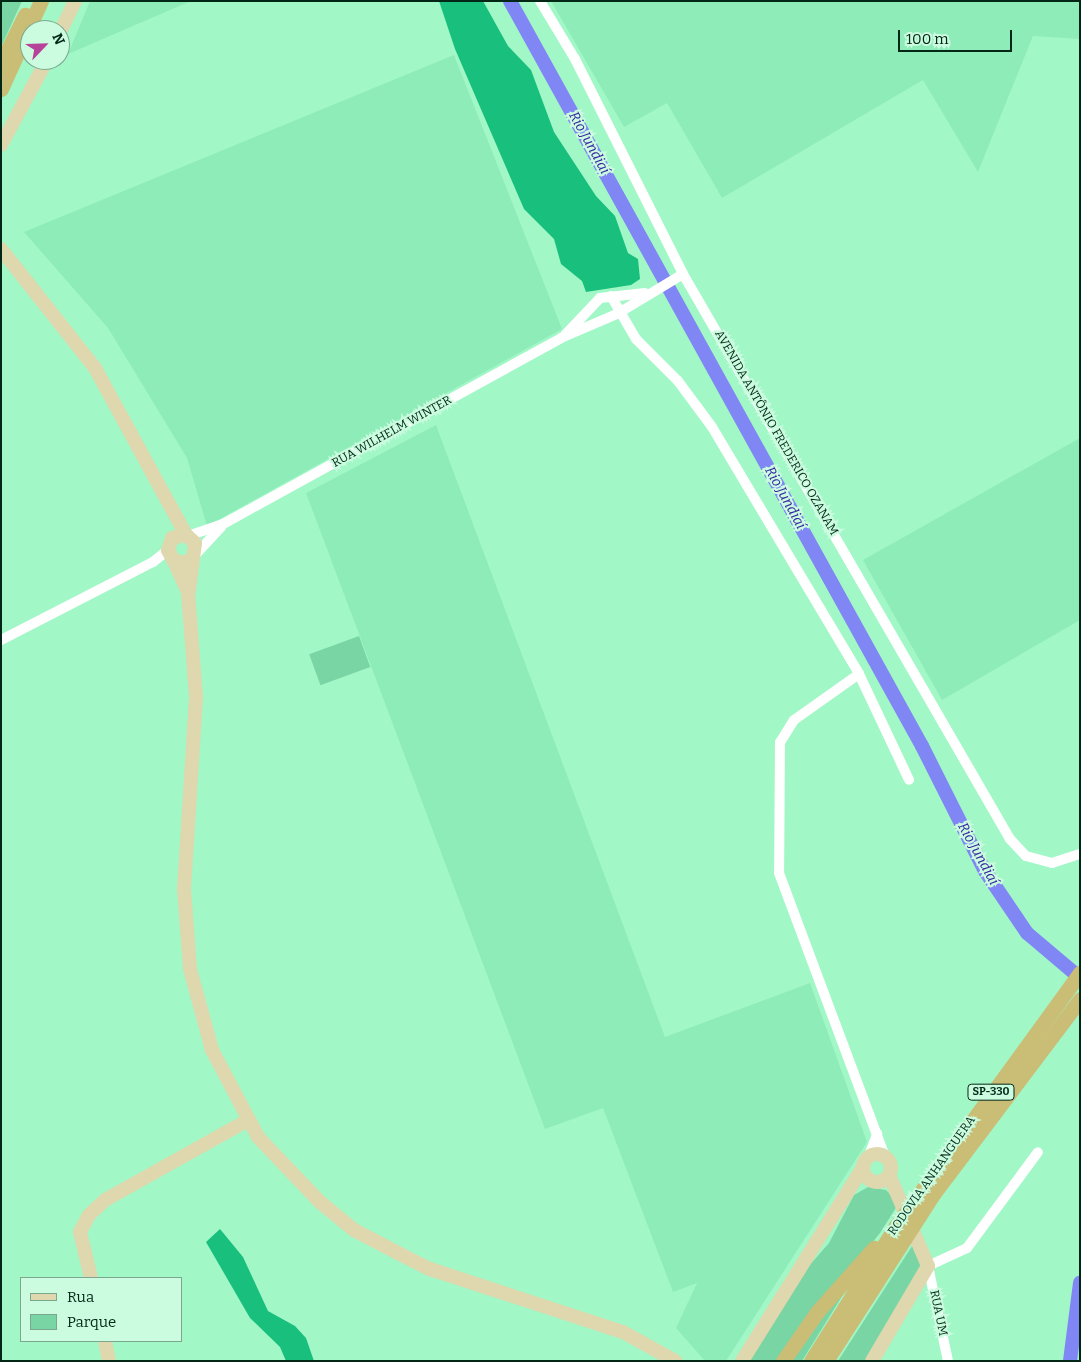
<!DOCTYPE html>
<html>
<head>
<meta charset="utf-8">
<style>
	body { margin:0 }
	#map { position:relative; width:1081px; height:1362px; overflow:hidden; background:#a2f7c7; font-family:Bitter,serif }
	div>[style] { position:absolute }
	.built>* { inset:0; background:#8eecb9 }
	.green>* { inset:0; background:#79d5a4; transform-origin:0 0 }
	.forest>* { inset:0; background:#19c07d }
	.river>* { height:14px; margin:-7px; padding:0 7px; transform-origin:7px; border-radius:7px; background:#8086f3 }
	.minor>* { height:10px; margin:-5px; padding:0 5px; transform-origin:5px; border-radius:5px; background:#fff }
	.major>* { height:14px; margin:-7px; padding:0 7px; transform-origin:7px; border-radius:7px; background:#dfd7ad }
	.major>.ring { margin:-7px; padding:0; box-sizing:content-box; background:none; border:14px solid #dfd7ad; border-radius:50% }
	.highway>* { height:15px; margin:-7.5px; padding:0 7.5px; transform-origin:7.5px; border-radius:7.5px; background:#cabd76 }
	span { translate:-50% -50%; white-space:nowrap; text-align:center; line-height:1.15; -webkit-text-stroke:4px #cbfcdf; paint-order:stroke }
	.shield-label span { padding:1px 4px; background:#cbfcdf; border:1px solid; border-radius:4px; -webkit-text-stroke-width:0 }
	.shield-label { font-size:11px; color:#022716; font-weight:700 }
	.street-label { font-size:12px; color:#022716 }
	.water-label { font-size:14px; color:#3623a2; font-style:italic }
	.frame { position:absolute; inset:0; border:2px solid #022716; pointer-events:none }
	.legend { position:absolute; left:20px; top:1277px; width:162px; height:65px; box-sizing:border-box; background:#cbfcdf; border:1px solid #7ba78f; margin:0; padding:6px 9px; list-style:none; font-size:15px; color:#022716 }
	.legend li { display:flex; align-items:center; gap:10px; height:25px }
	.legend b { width:25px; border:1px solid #7ba78f }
	.north { position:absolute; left:20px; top:20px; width:50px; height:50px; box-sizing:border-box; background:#cbfcdf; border:1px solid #7ba78f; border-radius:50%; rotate:66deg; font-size:14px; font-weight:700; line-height:20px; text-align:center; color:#022716 }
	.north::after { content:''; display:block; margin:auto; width:18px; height:22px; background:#b74299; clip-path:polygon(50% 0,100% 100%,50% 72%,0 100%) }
	.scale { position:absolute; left:898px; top:30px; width:114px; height:22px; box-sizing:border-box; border:2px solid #022716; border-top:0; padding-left:6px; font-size:15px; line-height:18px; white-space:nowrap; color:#022716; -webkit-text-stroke:4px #cbfcdf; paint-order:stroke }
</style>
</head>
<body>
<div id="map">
	<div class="built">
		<div style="clip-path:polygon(90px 1px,191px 1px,68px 54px)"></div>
		<div style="clip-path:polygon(551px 1px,1080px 1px,1080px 39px,1033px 36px,978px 172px,923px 80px,722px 198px,667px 103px,624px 127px)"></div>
		<div style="clip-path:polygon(454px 55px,562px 329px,207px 526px,187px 458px,108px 328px,24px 232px)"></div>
		<div style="clip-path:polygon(436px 425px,665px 1037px,810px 983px,867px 1142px,726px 1361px,705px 1361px,676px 1328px,697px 1283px,673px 1292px,603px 1108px,545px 1129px,306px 493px)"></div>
		<div style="clip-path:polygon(1080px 438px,1080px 620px,942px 700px,863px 560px)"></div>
	</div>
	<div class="green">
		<div style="clip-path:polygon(1px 1px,22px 1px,1px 47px)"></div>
		<div style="left:359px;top:636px;width:33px;height:53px;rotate:70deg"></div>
		<div style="clip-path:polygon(868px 1187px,886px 1190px,899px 1203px,880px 1233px,777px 1361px,748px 1361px,808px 1267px,829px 1243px,854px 1195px)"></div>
		<div style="clip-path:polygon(914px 1243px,922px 1266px,866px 1361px,838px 1361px)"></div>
		<div style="clip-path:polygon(849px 1285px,802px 1361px,789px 1361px,813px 1325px)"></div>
	</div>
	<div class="forest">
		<div style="clip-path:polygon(439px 1px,483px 1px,508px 46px,531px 70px,554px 132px,596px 196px,615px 216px,628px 253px,638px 259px,640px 279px,631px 285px,586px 292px,582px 281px,561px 264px,554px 239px,524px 209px,455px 49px)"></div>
		<div style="clip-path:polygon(220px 1229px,243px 1257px,268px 1311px,295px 1326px,306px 1338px,314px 1361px,286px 1361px,280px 1347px,250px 1318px,206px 1242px)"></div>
	</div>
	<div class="river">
		<div style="left:510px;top:1px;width:851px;rotate:61.06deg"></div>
		<div style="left:922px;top:746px;width:140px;rotate:63.3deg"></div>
		<div style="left:985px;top:871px;width:75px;rotate:55.9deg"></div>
		<div style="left:1027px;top:933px;width:70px;rotate:40.3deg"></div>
		<div style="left:1070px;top:1361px;width:79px;rotate:-82.7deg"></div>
	</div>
	<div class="minor">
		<div style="left:540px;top:1px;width:68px;rotate:58.9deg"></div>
		<div style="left:575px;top:59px;width:241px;rotate:63.3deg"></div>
		<div style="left:683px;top:274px;width:653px;rotate:59.94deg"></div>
		<div style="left:1010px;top:839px;width:23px;rotate:47deg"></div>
		<div style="left:1026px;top:856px;width:27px;rotate:15deg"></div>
		<div style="left:1052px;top:863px;width:29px;rotate:-18deg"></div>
		<div style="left:611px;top:296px;width:50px;rotate:59.8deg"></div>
		<div style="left:636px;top:339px;width:59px;rotate:45deg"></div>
		<div style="left:678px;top:381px;width:57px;rotate:53.5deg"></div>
		<div style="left:712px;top:427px;width:287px;rotate:59.2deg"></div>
		<div style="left:859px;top:674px;width:117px;rotate:64.7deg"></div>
		<div style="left:565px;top:335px;width:51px;rotate:-46.6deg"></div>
		<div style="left:600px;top:298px;width:45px;rotate:-6.3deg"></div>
		<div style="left:188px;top:536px;width:37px;rotate:-19deg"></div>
		<div style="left:223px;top:524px;width:386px;rotate:-28.8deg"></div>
		<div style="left:561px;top:338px;width:61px;rotate:-23.2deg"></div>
		<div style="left:617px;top:314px;width:77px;rotate:-31.2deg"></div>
		<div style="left:196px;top:554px;width:37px;rotate:-47deg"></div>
		<div style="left:1px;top:640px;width:171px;rotate:-27.2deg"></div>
		<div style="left:153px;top:562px;width:19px;rotate:-39deg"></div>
		<div style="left:859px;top:674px;width:80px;rotate:144.7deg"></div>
		<div style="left:794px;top:720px;width:26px;rotate:122deg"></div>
		<div style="left:780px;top:742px;width:131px;rotate:90.4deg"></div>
		<div style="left:779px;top:873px;width:303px;rotate:69.5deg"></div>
		<div style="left:868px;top:1158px;width:26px;rotate:-69deg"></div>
		<div style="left:948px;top:1361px;width:97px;rotate:-101.9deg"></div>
		<div style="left:928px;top:1266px;width:43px;rotate:-24.8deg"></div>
		<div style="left:967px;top:1248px;width:119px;rotate:-53.5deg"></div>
	</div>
	<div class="major">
		<div style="left:60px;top:32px;width:34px;rotate:-64deg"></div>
		<div style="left:1px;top:145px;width:97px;rotate:-61.6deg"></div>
		<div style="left:1px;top:249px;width:152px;rotate:51.7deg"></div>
		<div style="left:95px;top:368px;width:190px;rotate:61.4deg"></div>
		<div style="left:174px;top:561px;width:35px;rotate:66deg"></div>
		<div style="left:188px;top:593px;width:105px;rotate:85.6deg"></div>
		<div style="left:196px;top:698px;width:191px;rotate:93.6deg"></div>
		<div style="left:184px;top:889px;width:80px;rotate:85.7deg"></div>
		<div style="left:190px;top:969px;width:84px;rotate:74.8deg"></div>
		<div style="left:212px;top:1050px;width:98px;rotate:62.1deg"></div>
		<div style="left:258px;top:1137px;width:90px;rotate:46.4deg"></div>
		<div style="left:320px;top:1202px;width:44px;rotate:39.5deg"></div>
		<div style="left:354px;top:1230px;width:47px;rotate:27.6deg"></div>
		<div style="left:396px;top:1252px;width:38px;rotate:27deg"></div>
		<div style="left:430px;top:1269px;width:203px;rotate:18.1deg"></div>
		<div style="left:623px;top:1332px;width:60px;rotate:29.1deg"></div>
		<div style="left:189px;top:590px;width:47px;rotate:-82.7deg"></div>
		<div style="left:195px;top:543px;width:12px;rotate:-138deg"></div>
		<div style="left:186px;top:535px;width:14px;rotate:168deg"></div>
		<div style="left:172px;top:538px;width:13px;rotate:108deg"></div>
		<div style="left:168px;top:550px;width:11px;rotate:63deg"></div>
		<div style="left:173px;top:560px;width:11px;rotate:15deg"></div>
		<div style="left:184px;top:563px;width:10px;rotate:-29deg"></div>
		<div class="ring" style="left:863px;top:1154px;width:14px;height:14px"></div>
		<div style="left:91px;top:1278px;width:47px;rotate:-103.4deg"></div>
		<div style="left:80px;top:1232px;width:19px;rotate:-62deg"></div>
		<div style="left:89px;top:1215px;width:22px;rotate:-43deg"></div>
		<div style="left:105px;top:1200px;width:164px;rotate:-29.2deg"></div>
		<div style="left:105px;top:1341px;width:20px;rotate:79deg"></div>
		<div style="left:742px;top:1361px;width:229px;rotate:-58deg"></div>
		<div style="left:872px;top:1361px;width:110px;rotate:-59.5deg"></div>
		<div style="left:928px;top:1266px;width:99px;rotate:-113.2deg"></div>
	</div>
	<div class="highway">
		<div style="left:1px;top:63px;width:54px;rotate:-63.4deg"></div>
		<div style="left:1px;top:89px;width:97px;rotate:-65.6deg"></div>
		<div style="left:783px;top:1361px;width:60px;rotate:-55.2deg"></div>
		<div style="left:817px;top:1312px;width:86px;rotate:-48.3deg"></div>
		<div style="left:811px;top:1361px;width:160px;rotate:-57.8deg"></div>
		<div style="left:896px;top:1226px;width:313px;rotate:-54deg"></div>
		<div style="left:826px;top:1361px;width:200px;rotate:-57.3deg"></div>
		<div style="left:934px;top:1193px;width:243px;rotate:-53deg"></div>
	</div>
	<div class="shield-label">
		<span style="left:991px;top:1092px">SP-330</span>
	</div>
	<div class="street-label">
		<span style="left:392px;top:432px;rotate:-29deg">RUA WILHELM WINTER</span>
		<span style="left:776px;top:433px;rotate:60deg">AVENIDA ANTÔNIO FREDERICO OZANAM</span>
		<span style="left:932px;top:1176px;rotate:-55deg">RODOVIA ANHANGUERA</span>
		<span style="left:938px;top:1313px;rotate:78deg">RUA UM</span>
	</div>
	<div class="water-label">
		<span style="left:589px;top:143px;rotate:61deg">Rio Jundiaí</span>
		<span style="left:785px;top:498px;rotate:61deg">Rio Jundiaí</span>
		<span style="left:978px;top:854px;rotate:61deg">Rio Jundiaí</span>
	</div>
	<div class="frame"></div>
	<ul class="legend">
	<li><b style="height:6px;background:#dfd7ad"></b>Rua</li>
	<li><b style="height:14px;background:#79d5a4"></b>Parque</li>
	</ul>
	<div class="north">N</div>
	<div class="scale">100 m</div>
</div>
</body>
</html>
